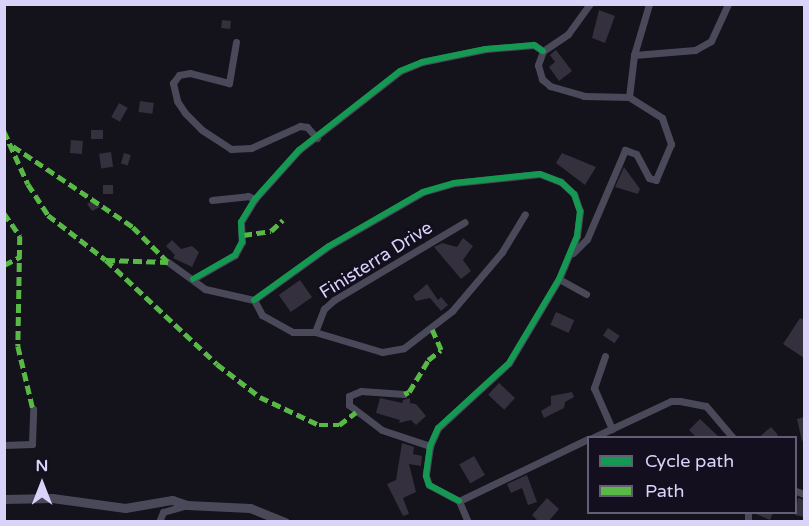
<!DOCTYPE html>
<html>
<head>
<meta charset="utf-8">
<style>
	body { margin:0 }
	#map { position:relative; width:809px; height:526px; overflow:hidden; background:#14121a; font-family:"Varela Round",sans-serif }
	div>[style] { position:absolute }
	.building>* { inset:0; background:#34303d; transform-origin:0 0 }
	.minor>* { height:7px; margin:-3.5px; padding:0 3.5px; transform-origin:3.5px; border-radius:3.5px; background:#4a495a }
	.tertiary>* { height:9px; margin:-4.5px; padding:0 4.5px; transform-origin:4.5px; border-radius:4.5px; background:#4a495a }
	.quiet>* { height:4.5px; margin-top:-2.25px; transform-origin:0; background:repeating-linear-gradient(90deg,#58b947 0 9px,transparent 0 13.5px) }
	.cycleway>* { height:6px; margin:-3px; padding:0 3px; transform-origin:3px; border-radius:3px; background:#139951 }
	span { translate:-50% -50%; white-space:nowrap; text-align:center; line-height:1.15; -webkit-text-stroke:6px #130f1e; paint-order:stroke }
	.street-label { font-size:18px; color:#dad3f9 }
	.frame { position:absolute; inset:0; border:6px solid #dad3f9; pointer-events:none }
	.legend { position:absolute; left:587px; top:436px; width:210px; height:78px; box-sizing:border-box; background:#130f1e; border:2px solid #635d76; margin:0; padding:8px 10px; list-style:none; font-size:18px; color:#dad3f9 }
	.legend li { display:flex; align-items:center; gap:12px; height:30px }
	.legend b { width:30px; border:2px solid #635d76 }
	.north { position:absolute; left:12px; top:454px; width:60px; height:60px; -webkit-text-stroke:4px #130f1e; paint-order:stroke; rotate:0deg; font-size:16px; font-weight:700; line-height:24px; text-align:center; color:#dad3f9 }
	.north::after { content:''; display:block; margin:auto; width:21px; height:27px; background:#dad3f9; clip-path:polygon(50% 0,100% 100%,50% 72%,0 100%) }
</style>
</head>
<body>
<div id="map">
	<div class="building">
		<div style="clip-path:polygon(599px 10px,615px 16px,605px 43px,592px 38px)"></div>
		<div style="left:222px;top:20px;width:9px;height:8px;rotate:6deg"></div>
		<div style="clip-path:polygon(556px 50px,572px 71px,559px 81px,549px 67px,555px 62px,550px 55px)"></div>
		<div style="left:140px;top:101px;width:14px;height:11px;rotate:8deg"></div>
		<div style="left:119px;top:103px;width:10px;height:16px;rotate:29deg"></div>
		<div style="left:91px;top:130px;width:12px;height:9px"></div>
		<div style="left:71px;top:140px;width:12px;height:13px;rotate:5deg"></div>
		<div style="left:111px;top:152px;width:15px;height:12px;rotate:82deg"></div>
		<div style="left:124px;top:153px;width:7px;height:11px;rotate:16deg"></div>
		<div style="clip-path:polygon(562px 153px,596px 167px,585px 185px,556px 163px)"></div>
		<div style="clip-path:polygon(624px 167px,640px 189px,638px 194px,615px 187px)"></div>
		<div style="left:103px;top:185px;width:10px;height:9px"></div>
		<div style="clip-path:polygon(95px 199px,100px 207px,92px 211px,87px 204px)"></div>
		<div style="clip-path:polygon(463px 238px,473px 246px,463px 260px,471px 271px,461px 279px,434px 247px,442px 243px,457px 247px)"></div>
		<div style="clip-path:polygon(172px 240px,181px 249px,192px 246px,199px 252px,192px 267px,173px 258px,175px 255px,166px 246px)"></div>
		<div style="left:300px;top:280px;width:21px;height:26px;rotate:55deg"></div>
		<div style="clip-path:polygon(427px 284px,438px 300px,441px 297px,448px 305px,441px 311px,430px 298px,416px 301px,413px 296px)"></div>
		<div style="left:556px;top:312px;width:20px;height:14px;rotate:24deg"></div>
		<div style="clip-path:polygon(800px 318px,804px 320px,804px 358px,783px 344px)"></div>
		<div style="left:608px;top:328px;width:14px;height:9px;rotate:34deg"></div>
		<div style="left:499px;top:383px;width:22px;height:16px;rotate:43deg"></div>
		<div style="clip-path:polygon(572px 392px,574px 397px,565px 402px,564px 408px,544px 418px,541px 411px,551px 405px,551px 396px)"></div>
		<div style="clip-path:polygon(380px 398px,402px 403px,403px 400px,410px 398px,410px 403px,416px 404px,426px 416px,416px 425px,411px 420px,399px 423px,400px 420px,376px 413px)"></div>
		<div style="clip-path:polygon(804px 417px,804px 440px,802px 441px,797px 419px)"></div>
		<div style="clip-path:polygon(700px 419px,720px 438px,697px 438px,689px 430px)"></div>
		<div style="clip-path:polygon(771px 427px,778px 435px,775px 438px,758px 438px)"></div>
		<div style="clip-path:polygon(402px 443px,414px 447px,413px 454px,422px 456px,421px 466px,409px 464px,416px 492px,403px 498px,409px 514px,403px 516px,387px 484px,396px 480px)"></div>
		<div style="left:474px;top:456px;width:22px;height:17px;rotate:60deg"></div>
		<div style="clip-path:polygon(527px 475px,537px 502px,528px 505px,522px 488px,511px 493px,507px 484px)"></div>
		<div style="clip-path:polygon(547px 498px,559px 509px,548px 522px,539px 522px,532px 515px)"></div>
		<div style="clip-path:polygon(798px 498px,804px 500px,804px 517px,795px 515px)"></div>
		<div style="clip-path:polygon(754px 513px,773px 513px,770px 520px)"></div>
	</div>
	<div class="minor">
		<div style="left:236px;top:42px;width:42px;rotate:99.7deg"></div>
		<div style="left:229px;top:83px;width:40px;rotate:-165.6deg"></div>
		<div style="left:190px;top:73px;width:11px;rotate:170deg"></div>
		<div style="left:179px;top:75px;width:10px;rotate:127deg"></div>
		<div style="left:173px;top:83px;width:18px;rotate:77deg"></div>
		<div style="left:177px;top:101px;width:14px;rotate:56deg"></div>
		<div style="left:185px;top:113px;width:24px;rotate:45deg"></div>
		<div style="left:202px;top:130px;width:35px;rotate:33deg"></div>
		<div style="left:231px;top:149px;width:20px;rotate:-3deg"></div>
		<div style="left:251px;top:148px;width:54px;rotate:-24.2deg"></div>
		<div style="left:300px;top:126px;width:7px;rotate:8deg"></div>
		<div style="left:307px;top:127px;width:15px;rotate:48deg"></div>
		<div style="left:543px;top:51px;width:15px;rotate:110deg"></div>
		<div style="left:538px;top:65px;width:15px;rotate:74deg"></div>
		<div style="left:542px;top:79px;width:11px;rotate:41deg"></div>
		<div style="left:550px;top:86px;width:35px;rotate:16deg"></div>
		<div style="left:584px;top:96px;width:45px;rotate:1.3deg"></div>
		<div style="left:629px;top:97px;width:39px;rotate:32deg"></div>
		<div style="left:662px;top:118px;width:28px;rotate:71deg"></div>
		<div style="left:671px;top:144px;width:39px;rotate:113deg"></div>
		<div style="left:656px;top:180px;width:7px;rotate:-164deg"></div>
		<div style="left:649px;top:178px;width:27px;rotate:-118deg"></div>
		<div style="left:636px;top:154px;width:12px;rotate:-160deg"></div>
		<div style="left:625px;top:150px;width:97px;rotate:113.1deg"></div>
		<div style="left:587px;top:239px;width:20px;rotate:135deg"></div>
		<div style="left:543px;top:51px;width:30px;rotate:-34deg"></div>
		<div style="left:568px;top:34px;width:37px;rotate:-54deg"></div>
		<div style="left:634px;top:55px;width:61px;rotate:-4.7deg"></div>
		<div style="left:695px;top:50px;width:18px;rotate:-29deg"></div>
		<div style="left:711px;top:41px;width:41px;rotate:-65.3deg"></div>
		<div style="left:629px;top:97px;width:42px;rotate:-83.2deg"></div>
		<div style="left:634px;top:55px;width:53px;rotate:-73.6deg"></div>
		<div style="left:212px;top:200px;width:36px;rotate:-6deg"></div>
		<div style="left:248px;top:196px;width:8px;rotate:23deg"></div>
		<div style="left:168px;top:262px;width:46px;rotate:36.1deg"></div>
		<div style="left:205px;top:289px;width:50px;rotate:12.7deg"></div>
		<div style="left:193px;top:279px;width:48px;rotate:-29.7deg"></div>
		<div style="left:235px;top:255px;width:15px;rotate:-62deg"></div>
		<div style="left:242px;top:242px;width:20px;rotate:-93deg"></div>
		<div style="left:241px;top:222px;width:27px;rotate:-59deg"></div>
		<div style="left:255px;top:199px;width:66px;rotate:-48.1deg"></div>
		<div style="left:299px;top:150px;width:128px;rotate:-38deg"></div>
		<div style="left:400px;top:71px;width:24px;rotate:-22deg"></div>
		<div style="left:422px;top:62px;width:65px;rotate:-11.5deg"></div>
		<div style="left:486px;top:49px;width:48px;rotate:-4.8deg"></div>
		<div style="left:534px;top:45px;width:11px;rotate:34deg"></div>
		<div style="left:559px;top:279px;width:31px;rotate:29deg"></div>
		<div style="left:254px;top:300px;width:92px;rotate:-35.8deg"></div>
		<div style="left:329px;top:246px;width:108px;rotate:-29.9deg"></div>
		<div style="left:423px;top:192px;width:32px;rotate:-16deg"></div>
		<div style="left:454px;top:183px;width:86px;rotate:-6deg"></div>
		<div style="left:540px;top:174px;width:22px;rotate:21deg"></div>
		<div style="left:561px;top:182px;width:18px;rotate:43deg"></div>
		<div style="left:574px;top:194px;width:18px;rotate:71deg"></div>
		<div style="left:580px;top:211px;width:25px;rotate:97deg"></div>
		<div style="left:577px;top:236px;width:47px;rotate:112.7deg"></div>
		<div style="left:559px;top:279px;width:98px;rotate:120.8deg"></div>
		<div style="left:509px;top:363px;width:96px;rotate:137.5deg"></div>
		<div style="left:438px;top:428px;width:20px;rotate:114deg"></div>
		<div style="left:430px;top:446px;width:30px;rotate:98deg"></div>
		<div style="left:426px;top:476px;width:9px;rotate:72deg"></div>
		<div style="left:429px;top:485px;width:34px;rotate:28deg"></div>
		<div style="left:254px;top:300px;width:17px;rotate:62deg"></div>
		<div style="left:262px;top:315px;width:35px;rotate:29deg"></div>
		<div style="left:293px;top:332px;width:22px"></div>
		<div style="left:315px;top:332px;width:70px;rotate:16.6deg"></div>
		<div style="left:382px;top:352px;width:22px;rotate:-10deg"></div>
		<div style="left:404px;top:348px;width:61px;rotate:-37.6deg"></div>
		<div style="left:452px;top:311px;width:77px;rotate:-49.7deg"></div>
		<div style="left:502px;top:252px;width:44px;rotate:-58.8deg"></div>
		<div style="left:315px;top:332px;width:25px;rotate:-69deg"></div>
		<div style="left:324px;top:309px;width:13px;rotate:-42deg"></div>
		<div style="left:334px;top:300px;width:152px;rotate:-30.8deg"></div>
		<div style="left:605px;top:356px;width:34px;rotate:109deg"></div>
		<div style="left:594px;top:388px;width:45px;rotate:66.3deg"></div>
		<div style="left:404px;top:394px;width:43px;rotate:-176deg"></div>
		<div style="left:361px;top:391px;width:13px;rotate:157deg"></div>
		<div style="left:349px;top:396px;width:9px;rotate:90deg"></div>
		<div style="left:349px;top:405px;width:41px;rotate:37.1deg"></div>
		<div style="left:382px;top:430px;width:51px;rotate:18.4deg"></div>
		<div style="left:592px;top:438px;width:87px;rotate:-25.1deg"></div>
		<div style="left:671px;top:401px;width:9px"></div>
		<div style="left:680px;top:401px;width:26px;rotate:11deg"></div>
		<div style="left:706px;top:406px;width:42px;rotate:49.8deg"></div>
		<div style="left:4px;top:445px;width:28px;rotate:-2deg"></div>
		<div style="left:32px;top:444px;width:35px;rotate:-88deg"></div>
		<div style="left:796px;top:491px;width:9px;rotate:21deg"></div>
		<div style="left:459px;top:501px;width:143px;rotate:-25.7deg"></div>
		<div style="left:459px;top:501px;width:23px;rotate:67deg"></div>
		<div style="left:159px;top:522px;width:11px;rotate:-68deg"></div>
		<div style="left:163px;top:512px;width:25px;rotate:-16deg"></div>
		<div style="left:748px;top:522px;width:10px;rotate:-90deg"></div>
	</div>
	<div class="tertiary">
		<div style="left:4px;top:499px;width:48px;rotate:-1.2deg"></div>
		<div style="left:52px;top:498px;width:74px;rotate:7.8deg"></div>
		<div style="left:125px;top:508px;width:48px;rotate:-9.7deg"></div>
		<div style="left:172px;top:500px;width:16px;rotate:18deg"></div>
		<div style="left:187px;top:505px;width:63px;rotate:2.7deg"></div>
		<div style="left:250px;top:508px;width:38px;rotate:22deg"></div>
	</div>
	<div class="quiet">
		<div style="left:4px;top:131px;width:58px;rotate:65.6deg"></div>
		<div style="left:28px;top:184px;width:37px;rotate:57deg"></div>
		<div style="left:48px;top:215px;width:73px;rotate:37.8deg"></div>
		<div style="left:106px;top:260px;width:152px;rotate:43.1deg"></div>
		<div style="left:217px;top:364px;width:54px;rotate:37.5deg"></div>
		<div style="left:260px;top:397px;width:65px;rotate:25.4deg"></div>
		<div style="left:319px;top:425px;width:20px"></div>
		<div style="left:339px;top:425px;width:21px;rotate:-37deg"></div>
		<div style="left:13px;top:146px;width:145px;rotate:34deg"></div>
		<div style="left:133px;top:227px;width:49px;rotate:45deg"></div>
		<div style="left:4px;top:213px;width:28px;rotate:55deg"></div>
		<div style="left:20px;top:236px;width:110px;rotate:91deg"></div>
		<div style="left:18px;top:346px;width:65px;rotate:76.6deg"></div>
		<div style="left:243px;top:235px;width:28px;rotate:-8deg"></div>
		<div style="left:271px;top:231px;width:16px;rotate:-43deg"></div>
		<div style="left:106px;top:260px;width:62px;rotate:1.8deg"></div>
		<div style="left:4px;top:265px;width:18px;rotate:-27deg"></div>
		<div style="left:404px;top:394px;width:5px;rotate:-22deg"></div>
		<div style="left:409px;top:392px;width:37px;rotate:-59deg"></div>
		<div style="left:428px;top:360px;width:16px;rotate:-38deg"></div>
		<div style="left:441px;top:350px;width:22px;rotate:-114deg"></div>
	</div>
	<div class="cycleway">
		<div style="left:193px;top:279px;width:48px;rotate:-29.7deg"></div>
		<div style="left:235px;top:255px;width:15px;rotate:-62deg"></div>
		<div style="left:242px;top:242px;width:20px;rotate:-93deg"></div>
		<div style="left:241px;top:222px;width:27px;rotate:-59deg"></div>
		<div style="left:255px;top:199px;width:66px;rotate:-48.1deg"></div>
		<div style="left:299px;top:150px;width:128px;rotate:-38deg"></div>
		<div style="left:400px;top:71px;width:24px;rotate:-22deg"></div>
		<div style="left:422px;top:62px;width:65px;rotate:-11.5deg"></div>
		<div style="left:486px;top:49px;width:48px;rotate:-4.8deg"></div>
		<div style="left:534px;top:45px;width:11px;rotate:34deg"></div>
		<div style="left:254px;top:300px;width:92px;rotate:-35.8deg"></div>
		<div style="left:329px;top:246px;width:108px;rotate:-29.9deg"></div>
		<div style="left:423px;top:192px;width:32px;rotate:-16deg"></div>
		<div style="left:454px;top:183px;width:86px;rotate:-6deg"></div>
		<div style="left:540px;top:174px;width:22px;rotate:21deg"></div>
		<div style="left:561px;top:182px;width:18px;rotate:43deg"></div>
		<div style="left:574px;top:194px;width:18px;rotate:71deg"></div>
		<div style="left:580px;top:211px;width:25px;rotate:97deg"></div>
		<div style="left:577px;top:236px;width:47px;rotate:112.7deg"></div>
		<div style="left:559px;top:279px;width:98px;rotate:120.8deg"></div>
		<div style="left:509px;top:363px;width:96px;rotate:137.5deg"></div>
		<div style="left:438px;top:428px;width:20px;rotate:114deg"></div>
		<div style="left:430px;top:446px;width:30px;rotate:98deg"></div>
		<div style="left:426px;top:476px;width:9px;rotate:72deg"></div>
		<div style="left:429px;top:485px;width:34px;rotate:28deg"></div>
	</div>
	<div class="street-label">
		<span style="left:376px;top:260px;rotate:-32deg">Finisterra Drive</span>
	</div>
	<div class="frame"></div>
	<ul class="legend">
	<li><b style="height:8px;background:#139951"></b>Cycle path</li>
	<li><b style="height:8px;background:#58b947"></b>Path</li>
	</ul>
	<div class="north">N</div>
</div>
</body>
</html>
